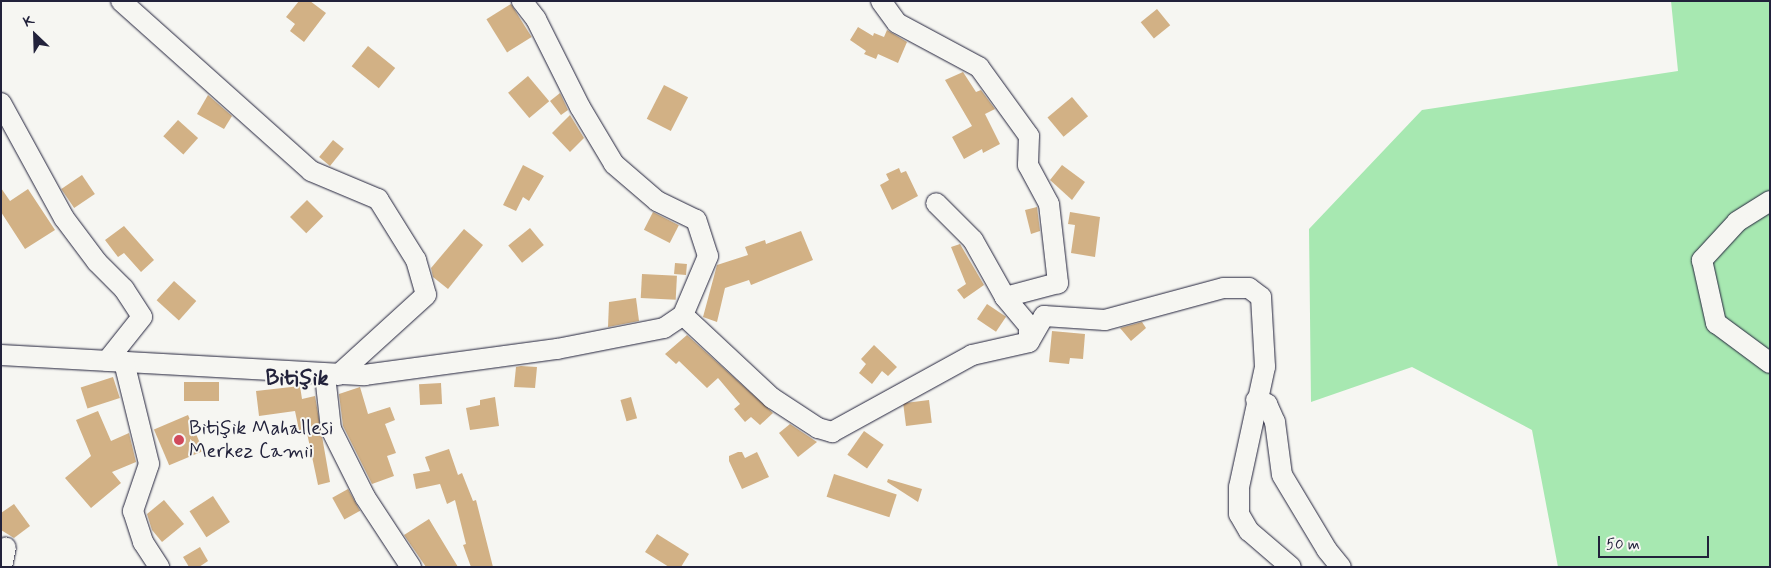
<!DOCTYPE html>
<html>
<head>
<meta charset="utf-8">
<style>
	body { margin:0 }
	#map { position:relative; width:1771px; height:568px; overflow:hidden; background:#f6f6f2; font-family:Mynerve,sans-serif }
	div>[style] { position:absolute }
	.green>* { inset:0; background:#a7e8b1 }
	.building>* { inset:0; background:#d2b185; transform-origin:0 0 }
	.roads { filter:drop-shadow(0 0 1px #22223b) drop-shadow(0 0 1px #22223b) }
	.minor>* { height:20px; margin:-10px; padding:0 10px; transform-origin:10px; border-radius:10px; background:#f6f6f2 }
	.dots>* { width:14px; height:14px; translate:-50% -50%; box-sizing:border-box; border:2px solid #f6f6f2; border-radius:50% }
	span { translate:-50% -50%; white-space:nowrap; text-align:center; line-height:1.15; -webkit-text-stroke:4px #f6f6f2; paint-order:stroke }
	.poi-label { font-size:20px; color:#22223b }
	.left { translate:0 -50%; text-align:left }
	.quarter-label { font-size:22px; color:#22223b; font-weight:700 }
	.frame { position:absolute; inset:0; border:2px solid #22223b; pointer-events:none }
	.north { position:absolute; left:10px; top:10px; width:50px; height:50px; -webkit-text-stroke:4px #f6f6f2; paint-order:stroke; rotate:336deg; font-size:14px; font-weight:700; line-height:20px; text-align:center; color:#22223b }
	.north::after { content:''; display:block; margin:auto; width:18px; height:22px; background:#22223b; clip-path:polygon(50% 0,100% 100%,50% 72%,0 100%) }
	.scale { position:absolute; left:1598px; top:536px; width:111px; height:22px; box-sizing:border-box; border:2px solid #22223b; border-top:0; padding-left:6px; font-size:15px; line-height:18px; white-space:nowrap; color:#22223b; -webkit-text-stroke:4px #f6f6f2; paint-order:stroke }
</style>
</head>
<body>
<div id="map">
	<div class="green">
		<div style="clip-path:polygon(1671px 1px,1770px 1px,1770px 567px,1558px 567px,1532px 430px,1412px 367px,1311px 402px,1309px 229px,1422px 110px,1678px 71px)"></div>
	</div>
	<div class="building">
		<div style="clip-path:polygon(299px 1px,310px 1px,326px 13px,304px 42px,290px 31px,295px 24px,286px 17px)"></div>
		<div style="left:511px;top:4px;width:39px;height:29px;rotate:58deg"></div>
		<div style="left:1157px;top:9px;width:21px;height:21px;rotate:51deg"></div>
		<div style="clip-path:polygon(858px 27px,873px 36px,874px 33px,884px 37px,887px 30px,907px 42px,898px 63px,878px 54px,876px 59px,864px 54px,866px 51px,850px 40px)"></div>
		<div style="left:368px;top:46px;width:35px;height:26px;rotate:39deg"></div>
		<div style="clip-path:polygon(963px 72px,976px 92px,981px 90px,995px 109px,985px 114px,1000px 144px,983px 153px,982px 149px,964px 159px,952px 137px,972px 126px,945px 80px)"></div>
		<div style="left:528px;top:76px;width:33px;height:26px;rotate:50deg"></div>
		<div style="left:664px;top:85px;width:27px;height:38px;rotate:27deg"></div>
		<div style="clip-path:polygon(560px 93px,568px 110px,561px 115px,550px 101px)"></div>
		<div style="clip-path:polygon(208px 95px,232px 116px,224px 129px,197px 114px)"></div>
		<div style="left:1072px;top:97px;width:25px;height:32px;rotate:50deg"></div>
		<div style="clip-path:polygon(570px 115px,584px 138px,570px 152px,552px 133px)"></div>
		<div style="left:178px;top:120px;width:27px;height:22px;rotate:42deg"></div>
		<div style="left:333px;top:140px;width:14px;height:22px;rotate:39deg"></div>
		<div style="clip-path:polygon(523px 165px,544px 176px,529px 201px,523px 197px,516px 211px,503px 205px)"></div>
		<div style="clip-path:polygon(1062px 165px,1085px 182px,1072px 200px,1050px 180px)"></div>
		<div style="clip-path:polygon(899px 168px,901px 173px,906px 171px,918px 196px,892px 210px,880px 185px,889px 180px,886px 174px)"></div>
		<div style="left:82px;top:175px;width:23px;height:25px;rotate:56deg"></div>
		<div style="clip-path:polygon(1px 188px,10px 201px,28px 189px,55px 230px,25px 249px,1px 212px)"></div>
		<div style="left:307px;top:200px;width:23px;height:24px;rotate:45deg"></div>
		<div style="clip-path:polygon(1037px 207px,1040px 231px,1031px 234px,1025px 210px)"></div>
		<div style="left:653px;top:212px;width:29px;height:20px;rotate:27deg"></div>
		<div style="clip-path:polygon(1070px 212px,1100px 217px,1095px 257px,1071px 253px,1075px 225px,1068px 224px)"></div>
		<div style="clip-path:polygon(124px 226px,154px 260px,141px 272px,124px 253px,118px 257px,105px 240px)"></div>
		<div style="left:530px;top:228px;width:22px;height:28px;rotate:51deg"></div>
		<div style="clip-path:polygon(464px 229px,483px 245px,448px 289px,433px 277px,431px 268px)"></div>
		<div style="clip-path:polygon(801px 231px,813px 260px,751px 285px,749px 280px,725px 288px,717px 322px,703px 317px,717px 265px,748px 255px,745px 247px,765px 240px,766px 244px)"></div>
		<div style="clip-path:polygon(960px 244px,984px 285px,964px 299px,957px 290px,966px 284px,951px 247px)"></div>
		<div style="left:675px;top:263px;width:12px;height:11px;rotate:5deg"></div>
		<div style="left:642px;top:274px;width:35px;height:24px;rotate:3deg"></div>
		<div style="left:174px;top:281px;width:30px;height:26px;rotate:42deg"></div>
		<div style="clip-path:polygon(636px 298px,639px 321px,608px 327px,609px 302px)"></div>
		<div style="left:987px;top:304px;width:23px;height:18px;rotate:34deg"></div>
		<div style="clip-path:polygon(1142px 322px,1146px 328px,1131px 341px,1120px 328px)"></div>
		<div style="clip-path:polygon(1052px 331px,1085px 334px,1083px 359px,1070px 358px,1069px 364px,1049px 362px)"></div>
		<div style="clip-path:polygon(687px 335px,773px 413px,760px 425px,751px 417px,745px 422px,734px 409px,740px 404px,718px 378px,707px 388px,679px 361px,676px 364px,665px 354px)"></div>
		<div style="clip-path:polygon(874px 345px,897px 367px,888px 376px,882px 371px,872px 384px,859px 373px,866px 364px,861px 359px)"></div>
		<div style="clip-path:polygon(521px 366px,537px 367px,535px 388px,514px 387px,516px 367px)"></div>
		<div style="left:113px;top:377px;width:22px;height:34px;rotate:72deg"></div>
		<div style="left:184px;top:382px;width:35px;height:19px"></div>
		<div style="left:441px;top:383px;width:21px;height:22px;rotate:87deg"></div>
		<div style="clip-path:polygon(300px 386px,302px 399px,315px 396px,330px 482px,318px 485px,307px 433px,300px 435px,295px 411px,259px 416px,256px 391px)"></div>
		<div style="clip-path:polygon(360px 387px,368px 414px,390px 407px,395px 420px,385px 424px,396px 453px,387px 456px,394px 476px,372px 484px,343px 426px,339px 394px)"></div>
		<div style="clip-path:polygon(495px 397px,499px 426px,470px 430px,466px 408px,480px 405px,480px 400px)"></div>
		<div style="left:631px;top:397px;width:22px;height:11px;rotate:74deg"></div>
		<div style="left:929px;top:400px;width:23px;height:26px;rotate:83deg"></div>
		<div style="clip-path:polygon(98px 411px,111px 441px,129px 433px,136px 462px,112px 472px,121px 483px,91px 508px,65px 478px,91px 456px,76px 420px)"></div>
		<div style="left:188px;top:415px;width:39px;height:37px;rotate:67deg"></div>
		<div style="clip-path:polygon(790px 424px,817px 442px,798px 457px,779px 433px)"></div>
		<div style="left:864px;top:431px;width:24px;height:29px;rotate:35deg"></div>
		<div style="clip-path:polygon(449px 449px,458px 475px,462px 473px,473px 501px,476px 500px,493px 567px,471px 567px,463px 545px,466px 544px,455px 500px,447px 504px,440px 484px,416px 489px,413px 474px,430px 471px,425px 457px)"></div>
		<div style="clip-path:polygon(738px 452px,742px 452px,745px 458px,757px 452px,769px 477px,742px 489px,729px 461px,729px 456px)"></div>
		<div style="left:834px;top:474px;width:66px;height:24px;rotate:18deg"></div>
		<div style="clip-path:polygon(888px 479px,922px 489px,918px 502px,887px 482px)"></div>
		<div style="left:348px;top:489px;width:25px;height:18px;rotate:61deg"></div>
		<div style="left:213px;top:496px;width:31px;height:28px;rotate:57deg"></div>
		<div style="clip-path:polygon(164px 500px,184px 524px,162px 542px,152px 530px,147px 514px)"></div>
		<div style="clip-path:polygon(14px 504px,30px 526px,14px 538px,1px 530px,1px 513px)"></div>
		<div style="clip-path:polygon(429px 519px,435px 529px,458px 567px,426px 567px,404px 535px)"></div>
		<div style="clip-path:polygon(657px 534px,689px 554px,681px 567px,669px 567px,645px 552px)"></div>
		<div style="clip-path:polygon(200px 547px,208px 561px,199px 567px,189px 567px,183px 557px)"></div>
	</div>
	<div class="roads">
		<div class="minor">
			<div style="left:121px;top:1px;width:255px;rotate:41.8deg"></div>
			<div style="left:311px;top:171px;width:73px;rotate:22.7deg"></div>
			<div style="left:378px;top:199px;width:72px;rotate:58.1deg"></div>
			<div style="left:416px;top:260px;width:36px;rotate:74deg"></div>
			<div style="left:426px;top:295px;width:119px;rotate:137.7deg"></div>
			<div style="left:881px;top:1px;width:27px;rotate:54deg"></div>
			<div style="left:897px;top:23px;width:93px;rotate:28.2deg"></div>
			<div style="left:979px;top:67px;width:85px;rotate:54.1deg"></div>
			<div style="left:1029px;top:136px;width:29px;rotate:92deg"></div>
			<div style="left:1028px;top:165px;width:44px;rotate:61.7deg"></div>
			<div style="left:1049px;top:204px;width:80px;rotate:83.5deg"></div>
			<div style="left:1058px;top:283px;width:55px;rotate:165.2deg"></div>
			<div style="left:1005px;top:297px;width:65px;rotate:-119.3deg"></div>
			<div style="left:973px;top:240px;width:52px;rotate:-135deg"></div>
			<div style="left:1px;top:103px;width:131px;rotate:61.3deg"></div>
			<div style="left:64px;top:218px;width:55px;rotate:53.1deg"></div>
			<div style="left:97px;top:262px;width:38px;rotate:45deg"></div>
			<div style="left:124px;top:289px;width:33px;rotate:57deg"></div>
			<div style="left:142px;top:317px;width:56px;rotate:128.5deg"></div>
			<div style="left:1770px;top:201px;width:39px;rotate:148deg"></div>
			<div style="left:1737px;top:222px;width:52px;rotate:132.6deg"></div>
			<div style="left:1702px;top:260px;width:65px;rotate:77.5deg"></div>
			<div style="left:1716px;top:323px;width:67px;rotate:36.5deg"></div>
			<div style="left:683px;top:315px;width:122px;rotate:43deg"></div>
			<div style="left:772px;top:398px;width:55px;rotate:33.1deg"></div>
			<div style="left:818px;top:428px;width:15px;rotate:16deg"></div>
			<div style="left:832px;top:432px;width:160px;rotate:-28.8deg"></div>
			<div style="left:972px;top:355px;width:58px;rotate:-12.8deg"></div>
			<div style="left:1029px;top:342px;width:16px;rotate:-90deg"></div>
			<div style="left:1029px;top:326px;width:38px;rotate:-130deg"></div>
			<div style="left:1029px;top:342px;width:30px;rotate:-60deg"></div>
			<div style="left:1044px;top:316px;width:61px;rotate:3.8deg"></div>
			<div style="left:1105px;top:320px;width:123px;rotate:-15.1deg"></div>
			<div style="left:1224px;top:288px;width:25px"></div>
			<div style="left:1249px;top:288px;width:15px;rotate:37deg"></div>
			<div style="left:1261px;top:297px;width:70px;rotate:86.7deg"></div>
			<div style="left:1265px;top:367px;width:123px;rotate:102.2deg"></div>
			<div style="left:1239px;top:487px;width:27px;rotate:90deg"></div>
			<div style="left:1239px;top:514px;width:20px;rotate:60deg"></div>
			<div style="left:1249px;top:531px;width:55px;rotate:40.6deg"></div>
			<div style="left:1px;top:355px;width:364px;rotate:3.2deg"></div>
			<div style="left:364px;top:375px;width:195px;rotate:-7.7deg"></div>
			<div style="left:557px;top:349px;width:109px;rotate:-11.1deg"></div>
			<div style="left:664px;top:328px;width:23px;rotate:-34deg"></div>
			<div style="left:683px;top:315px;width:64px;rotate:-67deg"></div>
			<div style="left:708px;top:256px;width:38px;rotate:-108deg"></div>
			<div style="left:696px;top:220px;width:43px;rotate:-154deg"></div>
			<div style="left:657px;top:201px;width:57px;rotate:-139.3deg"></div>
			<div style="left:614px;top:164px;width:66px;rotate:-120.8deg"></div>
			<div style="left:580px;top:107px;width:98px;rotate:-116.6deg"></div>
			<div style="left:536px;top:19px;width:23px;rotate:-128deg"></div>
			<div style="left:124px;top:362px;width:105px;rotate:76.2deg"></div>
			<div style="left:149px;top:464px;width:50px;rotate:108.8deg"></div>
			<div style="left:133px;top:511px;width:33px;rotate:72deg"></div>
			<div style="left:143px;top:542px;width:30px;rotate:57deg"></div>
			<div style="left:325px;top:375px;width:54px;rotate:83.7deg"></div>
			<div style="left:331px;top:429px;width:76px;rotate:63.4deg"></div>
			<div style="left:365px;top:497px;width:84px;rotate:56.7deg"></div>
			<div style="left:1256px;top:400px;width:12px;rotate:20deg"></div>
			<div style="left:1267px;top:404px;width:20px;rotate:66deg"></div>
			<div style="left:1275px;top:422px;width:53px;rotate:82.5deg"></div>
			<div style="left:1282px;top:475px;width:87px;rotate:59deg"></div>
			<div style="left:1327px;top:550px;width:22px;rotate:51deg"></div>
			<div style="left:2px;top:567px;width:20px;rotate:-79deg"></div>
		</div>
	</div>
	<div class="dots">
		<div style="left:179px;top:440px;background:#d1495b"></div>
	</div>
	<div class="poi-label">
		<span class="left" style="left:189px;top:440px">Bitişik Mahallesi<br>Merkez Camii</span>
	</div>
	<div class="quarter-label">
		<span style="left:297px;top:380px">Bitişik</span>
	</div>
	<div class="frame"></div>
	<div class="north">K</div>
	<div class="scale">50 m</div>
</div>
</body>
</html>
